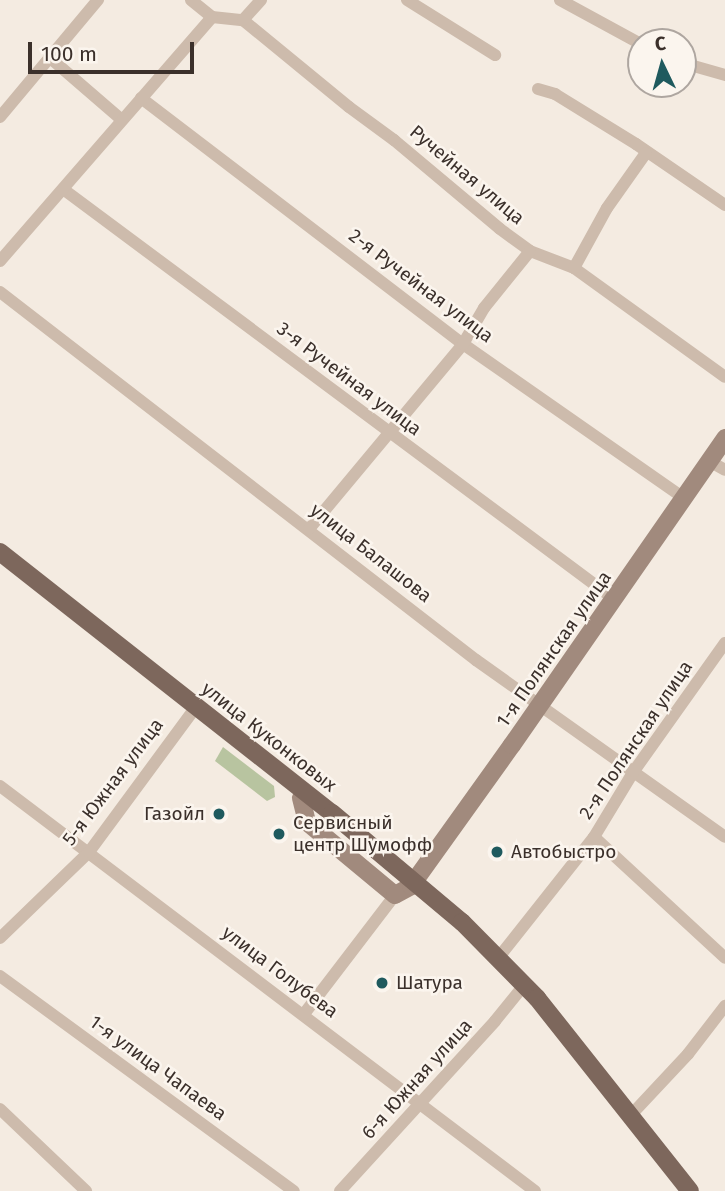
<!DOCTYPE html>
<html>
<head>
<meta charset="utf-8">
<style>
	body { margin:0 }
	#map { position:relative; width:725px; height:1191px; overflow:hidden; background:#f4ebe1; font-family:"Fira Sans",sans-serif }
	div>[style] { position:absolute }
	.green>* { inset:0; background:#b8c4a0 }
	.street>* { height:12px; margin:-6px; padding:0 6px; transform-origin:6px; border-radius:6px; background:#cdbbac }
	.secondary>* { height:18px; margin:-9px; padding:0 9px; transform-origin:9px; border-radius:9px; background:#a18a7d }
	.primary>* { height:18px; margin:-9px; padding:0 9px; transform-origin:9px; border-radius:9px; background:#7d675c }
	.dots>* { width:19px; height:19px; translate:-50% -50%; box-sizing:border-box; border:4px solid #fbf5ee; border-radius:50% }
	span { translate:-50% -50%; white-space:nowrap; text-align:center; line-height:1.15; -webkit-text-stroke:5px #fbf5ee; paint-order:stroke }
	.street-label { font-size:19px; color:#3b302b }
	.poi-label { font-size:19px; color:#3b302b }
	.right { translate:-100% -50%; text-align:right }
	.left { translate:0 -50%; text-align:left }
	.north { position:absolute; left:627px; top:28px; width:70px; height:70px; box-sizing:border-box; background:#fbf5ee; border:2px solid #aea6a0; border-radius:50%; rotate:355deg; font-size:19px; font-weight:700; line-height:28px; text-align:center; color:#3b302b }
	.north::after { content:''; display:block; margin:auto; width:24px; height:32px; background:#1f5a5e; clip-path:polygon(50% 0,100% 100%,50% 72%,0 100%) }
	.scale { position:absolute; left:28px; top:42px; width:166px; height:32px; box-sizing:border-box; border:4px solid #3b302b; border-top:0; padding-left:9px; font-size:21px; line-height:24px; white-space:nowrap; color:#3b302b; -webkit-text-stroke:5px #fbf5ee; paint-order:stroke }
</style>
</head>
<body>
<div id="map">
	<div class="green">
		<div style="clip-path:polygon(223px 747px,274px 786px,275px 797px,267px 801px,215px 761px)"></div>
	</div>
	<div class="street">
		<div style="left:191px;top:0;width:27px;rotate:39deg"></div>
		<div style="left:212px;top:17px;width:31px;rotate:6deg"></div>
		<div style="left:243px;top:20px;width:137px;rotate:39.4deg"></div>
		<div style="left:349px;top:107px;width:56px;rotate:36.3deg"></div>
		<div style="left:394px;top:140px;width:138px;rotate:40deg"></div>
		<div style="left:500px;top:229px;width:37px;rotate:36deg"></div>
		<div style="left:530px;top:251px;width:47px;rotate:21.1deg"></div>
		<div style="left:574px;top:268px;width:186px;rotate:35.8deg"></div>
		<div style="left:407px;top:0;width:104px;rotate:32deg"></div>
		<div style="left:560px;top:0;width:92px;rotate:28.5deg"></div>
		<div style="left:243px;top:20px;width:27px;rotate:-48deg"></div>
		<div style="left:49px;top:57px;width:96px;rotate:40.8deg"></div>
		<div style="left:683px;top:63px;width:44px;rotate:15.9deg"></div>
		<div style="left:538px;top:89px;width:18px;rotate:16deg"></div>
		<div style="left:555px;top:94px;width:95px;rotate:31.7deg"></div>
		<div style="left:636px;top:144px;width:108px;rotate:34.4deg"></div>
		<div style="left:141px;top:98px;width:405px;rotate:37.4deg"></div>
		<div style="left:463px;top:344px;width:269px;rotate:34.9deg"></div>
		<div style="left:0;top:117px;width:153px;rotate:-50.1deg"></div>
		<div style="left:63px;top:189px;width:687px;rotate:36.65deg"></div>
		<div style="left:0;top:261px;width:323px;rotate:-49deg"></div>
		<div style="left:574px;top:268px;width:68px;rotate:-61.2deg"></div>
		<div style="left:607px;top:208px;width:67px;rotate:-54.7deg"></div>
		<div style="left:0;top:292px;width:602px;rotate:37.71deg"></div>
		<div style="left:476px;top:660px;width:305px;rotate:35.4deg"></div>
		<div style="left:709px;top:461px;width:18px;rotate:29deg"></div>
		<div style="left:309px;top:529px;width:241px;rotate:-50.2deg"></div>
		<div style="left:463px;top:344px;width:42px;rotate:-59.7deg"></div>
		<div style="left:484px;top:308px;width:73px;rotate:-51.1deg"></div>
		<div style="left:0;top:786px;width:671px;rotate:37.13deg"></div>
		<div style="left:594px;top:837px;width:178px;rotate:42.7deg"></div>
		<div style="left:0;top:938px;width:124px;rotate:-44deg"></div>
		<div style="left:89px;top:852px;width:175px;rotate:-53.6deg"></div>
		<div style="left:499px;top:957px;width:153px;rotate:-51.6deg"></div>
		<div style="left:594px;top:837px;width:77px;rotate:-58.8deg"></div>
		<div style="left:634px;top:771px;width:157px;rotate:-54.6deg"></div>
		<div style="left:0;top:976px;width:364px;rotate:36.2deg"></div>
		<div style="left:304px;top:1014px;width:150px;rotate:-52.6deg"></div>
		<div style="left:0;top:1109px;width:119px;rotate:43.6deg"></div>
		<div style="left:631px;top:1115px;width:83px;rotate:-46.9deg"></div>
		<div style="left:688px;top:1054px;width:61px;rotate:-52.4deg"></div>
		<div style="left:340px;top:1191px;width:230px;rotate:-47.6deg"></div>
		<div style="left:495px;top:1021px;width:38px;rotate:-51deg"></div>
	</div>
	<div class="secondary">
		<div style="left:301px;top:798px;width:25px;rotate:76deg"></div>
		<div style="left:307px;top:822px;width:114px;rotate:39.7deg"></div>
		<div style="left:395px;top:895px;width:18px;rotate:-29deg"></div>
		<div style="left:411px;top:886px;width:173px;rotate:-54.4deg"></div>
		<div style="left:512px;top:745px;width:374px;rotate:-55.2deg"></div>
	</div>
	<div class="primary">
		<div style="left:0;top:552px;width:422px;rotate:38.2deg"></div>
		<div style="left:332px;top:813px;width:170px;rotate:40deg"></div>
		<div style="left:462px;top:922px;width:107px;rotate:45.4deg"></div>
		<div style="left:537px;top:998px;width:246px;rotate:51.6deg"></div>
	</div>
	<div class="dots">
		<div style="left:219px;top:814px;background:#1f5a5e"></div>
		<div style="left:279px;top:834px;background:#1f5a5e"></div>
		<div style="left:497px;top:852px;background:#1f5a5e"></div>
		<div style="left:382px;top:983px;background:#1f5a5e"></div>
	</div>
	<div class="street-label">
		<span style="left:467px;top:175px;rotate:40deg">Ручейная улица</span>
		<span style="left:421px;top:286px;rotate:37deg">2-я Ручейная улица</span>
		<span style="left:349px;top:379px;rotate:37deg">3-я Ручейная улица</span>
		<span style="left:371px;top:553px;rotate:38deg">улица Балашова</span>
		<span style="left:554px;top:649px;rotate:-55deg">1-я Полянская улица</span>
		<span style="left:269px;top:737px;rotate:38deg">улица Куконковых</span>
		<span style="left:636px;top:740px;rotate:-56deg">2-я Полянская улица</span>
		<span style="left:113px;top:782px;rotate:-53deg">5-я Южная улица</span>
		<span style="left:280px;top:972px;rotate:37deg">улица Голубева</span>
		<span style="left:158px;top:1068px;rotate:36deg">1-я улица Чапаева</span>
		<span style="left:417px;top:1079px;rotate:-48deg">6-я Южная улица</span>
	</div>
	<div class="poi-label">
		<span class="right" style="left:205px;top:814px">Газойл</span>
		<span class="left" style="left:293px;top:834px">Сервисный<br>центр Шумофф</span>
		<span class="left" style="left:511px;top:852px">Автобыстро</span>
		<span class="left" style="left:396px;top:983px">Шатура</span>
	</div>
	<div class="north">С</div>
	<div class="scale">100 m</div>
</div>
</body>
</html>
